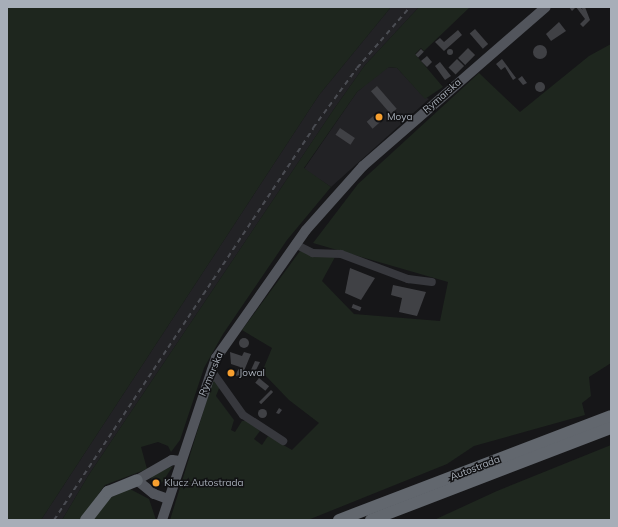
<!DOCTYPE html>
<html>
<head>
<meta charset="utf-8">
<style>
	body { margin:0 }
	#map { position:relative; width:618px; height:527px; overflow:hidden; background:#161618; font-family:Mulish,sans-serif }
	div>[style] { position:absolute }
	.built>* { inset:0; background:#222225 }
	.green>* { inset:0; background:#1e261e }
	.building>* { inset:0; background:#404145; transform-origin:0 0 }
	.round { border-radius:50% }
	.minor>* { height:8px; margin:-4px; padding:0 4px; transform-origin:4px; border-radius:4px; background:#37383d }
	.major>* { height:10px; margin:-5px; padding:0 5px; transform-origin:5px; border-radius:5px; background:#52555c }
	.highway>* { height:12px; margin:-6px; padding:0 6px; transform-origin:6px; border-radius:6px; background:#62676e }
	.rail>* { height:2px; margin-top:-1px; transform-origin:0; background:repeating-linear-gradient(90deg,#4a4c52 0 5px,transparent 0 9px) }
	.dots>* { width:11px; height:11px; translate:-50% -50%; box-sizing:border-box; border:2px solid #111113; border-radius:50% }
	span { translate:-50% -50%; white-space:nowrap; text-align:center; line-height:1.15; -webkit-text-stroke:3px #111113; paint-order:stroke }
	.street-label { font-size:10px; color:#a7aeb8 }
	.poi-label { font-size:10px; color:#a7aeb8 }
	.left { translate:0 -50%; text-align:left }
	.frame { position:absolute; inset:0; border:8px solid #a7aeb8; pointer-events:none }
</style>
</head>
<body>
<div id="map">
	<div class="built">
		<div style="clip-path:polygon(391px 7px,419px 7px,365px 65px,334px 109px,88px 476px,62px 520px,41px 520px,319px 95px)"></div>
		<div style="clip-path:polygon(386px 67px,397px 68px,423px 96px,429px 99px,331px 187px,304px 169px,357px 92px)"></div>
	</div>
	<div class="green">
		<div style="clip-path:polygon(7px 7px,391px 7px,319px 95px,41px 520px,7px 520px)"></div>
		<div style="clip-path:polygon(419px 7px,470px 7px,424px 51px,421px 48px,415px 54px,443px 87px,425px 99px,397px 68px,389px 67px,357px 92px,304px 168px,331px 187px,287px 240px,223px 334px,204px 368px,180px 440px,171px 452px,168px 446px,158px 442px,141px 447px,147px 469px,105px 485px,80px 520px,62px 520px,88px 476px,334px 109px,365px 65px)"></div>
		<div style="clip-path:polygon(611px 44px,611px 363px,589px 377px,591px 396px,582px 403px,585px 415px,474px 446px,447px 464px,308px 520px,170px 520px,214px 377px,220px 386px,216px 396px,234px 420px,231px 430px,235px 432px,242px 421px,247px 421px,260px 431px,254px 439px,262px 445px,268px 436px,292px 450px,319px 423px,289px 400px,262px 372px,272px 348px,242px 330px,300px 251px,335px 257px,322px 281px,354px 314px,440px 321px,448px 282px,313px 243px,358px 184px,479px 73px,520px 112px,589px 56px)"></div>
		<div style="clip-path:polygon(611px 445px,611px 520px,434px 520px,497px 491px)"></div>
		<div style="clip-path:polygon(173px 466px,161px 484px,151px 481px,152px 475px)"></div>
		<div style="clip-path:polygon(130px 489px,149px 499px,156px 520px,90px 520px,105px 500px)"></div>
	</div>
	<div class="building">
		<div style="clip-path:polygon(569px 7px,580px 7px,583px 10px,581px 7px,585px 7px,590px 20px,583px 27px,580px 24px,585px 19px,576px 7px,572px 11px)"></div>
		<div style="clip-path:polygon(559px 22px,566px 31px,551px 41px,546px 34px)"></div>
		<div style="left:475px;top:29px;width:20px;height:7px;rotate:49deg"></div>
		<div style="clip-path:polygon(458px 30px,462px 35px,444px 51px,435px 42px,440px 38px,444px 42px)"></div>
		<div class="round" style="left:533px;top:45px;width:14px;height:14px"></div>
		<div style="left:468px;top:48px;width:10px;height:14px;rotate:45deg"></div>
		<div class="round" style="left:447px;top:49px;width:6px;height:6px"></div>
		<div style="left:421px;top:49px;width:4px;height:8px;rotate:45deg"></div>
		<div style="clip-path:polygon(427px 56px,432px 62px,427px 67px,421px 61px)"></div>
		<div style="left:457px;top:59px;width:10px;height:12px;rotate:45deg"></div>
		<div style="clip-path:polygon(502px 59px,516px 78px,513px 80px,505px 67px,501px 70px,496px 64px)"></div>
		<div style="clip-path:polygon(440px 62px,451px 76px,445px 80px,435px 66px)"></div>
		<div style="clip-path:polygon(522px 76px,527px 83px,523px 85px,518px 79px)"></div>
		<div class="round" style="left:535px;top:82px;width:10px;height:10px"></div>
		<div style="left:377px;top:86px;width:30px;height:8px;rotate:49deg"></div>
		<div style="left:378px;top:112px;width:9px;height:15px;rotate:49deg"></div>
		<div style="left:340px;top:128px;width:18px;height:8px;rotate:34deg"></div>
		<div style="clip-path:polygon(350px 268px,375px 278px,361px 300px,345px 293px)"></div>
		<div style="clip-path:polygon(393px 285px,426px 292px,417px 316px,399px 312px,402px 298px,391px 295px)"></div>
		<div style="left:353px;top:304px;width:9px;height:4px;rotate:21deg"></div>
		<div class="round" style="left:239px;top:338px;width:10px;height:10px"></div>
		<div style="clip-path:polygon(230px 352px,242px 356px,244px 352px,251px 354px,241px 378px,235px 375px,240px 367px,231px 364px)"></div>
		<div style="clip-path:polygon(255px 361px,260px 362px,255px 372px,251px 370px)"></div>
		<div style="left:259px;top:378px;width:13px;height:6px;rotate:39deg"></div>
		<div style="left:271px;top:390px;width:3px;height:17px;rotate:45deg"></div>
		<div style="clip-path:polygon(279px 408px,282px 410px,279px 414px,276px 413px)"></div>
		<div class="round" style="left:257.5px;top:408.5px;width:9px;height:9px"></div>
	</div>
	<div class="minor">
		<div style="left:295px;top:244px;width:20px;rotate:27deg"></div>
		<div style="left:313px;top:253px;width:28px;rotate:2deg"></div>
		<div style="left:341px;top:254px;width:72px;rotate:20.5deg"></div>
		<div style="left:408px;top:279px;width:24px;rotate:7deg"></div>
		<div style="left:211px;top:370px;width:55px;rotate:54.6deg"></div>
		<div style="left:243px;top:415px;width:48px;rotate:33deg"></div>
	</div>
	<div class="major">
		<div style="left:168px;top:499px;width:15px;rotate:-160deg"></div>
		<div style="left:154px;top:494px;width:22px;rotate:-141deg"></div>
		<div style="left:137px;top:480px;width:40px;rotate:-29.7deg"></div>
		<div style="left:172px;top:460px;width:8px;rotate:7deg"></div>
		<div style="left:162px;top:520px;width:171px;rotate:-71.6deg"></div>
		<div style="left:216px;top:358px;width:156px;rotate:-54.9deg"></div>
		<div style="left:306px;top:230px;width:86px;rotate:-48.3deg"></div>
		<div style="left:363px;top:166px;width:242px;rotate:-41deg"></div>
	</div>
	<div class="highway">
		<div style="left:86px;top:520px;width:36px;rotate:-52deg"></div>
		<div style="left:108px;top:492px;width:31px;rotate:-22deg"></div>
		<div style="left:339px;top:520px;width:291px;rotate:-20.9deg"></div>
		<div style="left:371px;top:520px;width:257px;rotate:-21deg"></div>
	</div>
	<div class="rail">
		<div style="left:54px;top:520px;width:470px;rotate:-56.5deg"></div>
		<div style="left:313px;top:128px;width:74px;rotate:-53.7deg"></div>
		<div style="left:357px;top:68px;width:81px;rotate:-49deg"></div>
	</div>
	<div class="dots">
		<div style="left:379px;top:117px;background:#f79f2f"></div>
		<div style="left:231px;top:373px;background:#f79f2f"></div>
		<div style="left:156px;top:483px;background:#f79f2f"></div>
	</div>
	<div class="street-label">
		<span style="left:442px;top:96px;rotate:-41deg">Rymarska</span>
		<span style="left:211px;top:374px;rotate:-67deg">Rymarska</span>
		<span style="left:475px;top:468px;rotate:-21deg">Autostrada</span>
	</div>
	<div class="poi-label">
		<span class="left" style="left:387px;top:117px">Moya</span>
		<span class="left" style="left:239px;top:373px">Jowal</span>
		<span class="left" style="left:164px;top:483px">Klucz Autostrada</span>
	</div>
	<div class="frame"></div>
</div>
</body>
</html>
